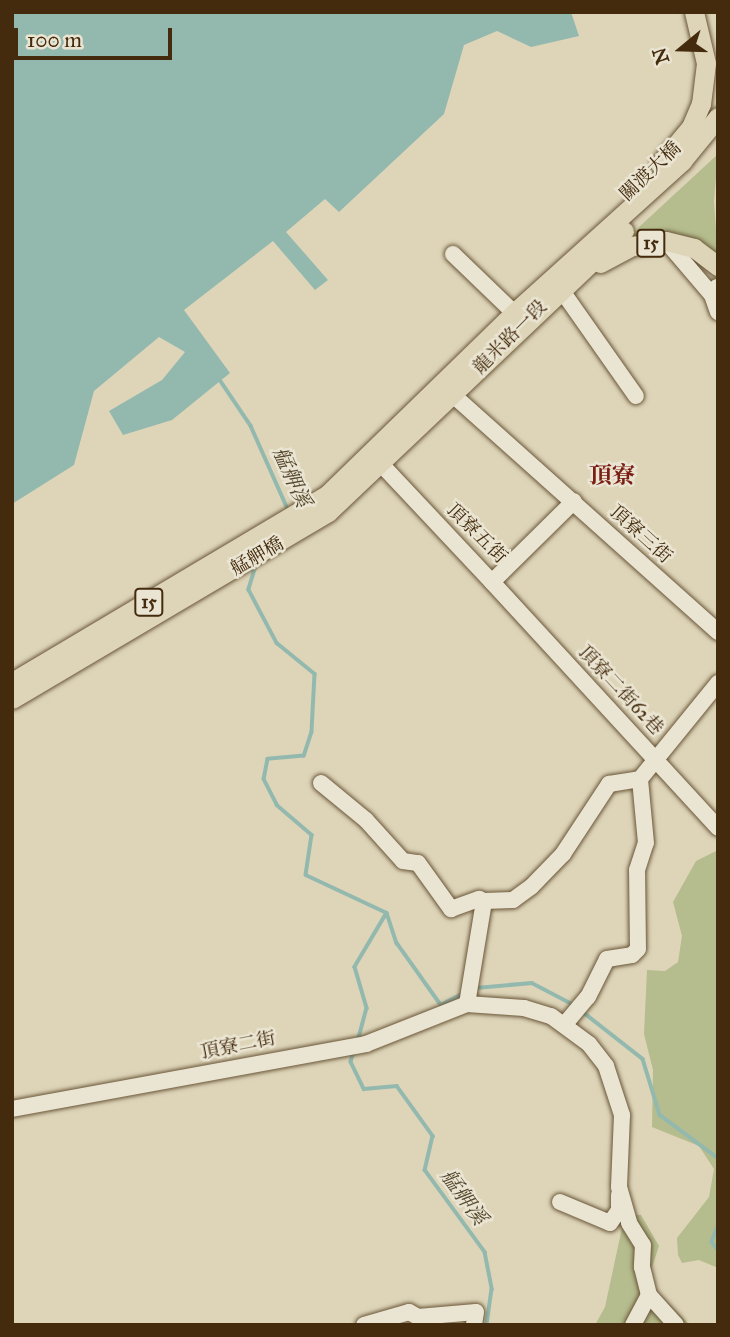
<!DOCTYPE html>
<html>
<head>
<meta charset="utf-8">
<style>
	body { margin:0 }
	#map { position:relative; width:730px; height:1337px; overflow:hidden; background:#ded5b9; font-family:"IM FELL Great Primer","Noto Serif TC",serif }
	div>[style] { position:absolute }
	.green>* { inset:0; background:#b5bc8d }
	.water>* { inset:0; background:#93b9af }
	.stream>* { height:3.5px; margin:-1.75px; padding:0 1.75px; transform-origin:1.75px; border-radius:1.75px; background:#93b9af }
	.roads { filter:drop-shadow(0 0 2px #6a5638) drop-shadow(0 0 2px #6a5638) }
	.minor>* { height:16px; margin:-8px; padding:0 8px; transform-origin:8px; border-radius:8px; background:#eae4d2 }
	.major>* { height:19px; margin:-9.5px; padding:0 9.5px; transform-origin:9.5px; border-radius:9.5px; background:#ded5b9 }
	span { translate:-50% -50%; white-space:nowrap; text-align:center; line-height:1.15; -webkit-text-stroke:5px #eae4d2; paint-order:stroke }
	.shield-label span { padding:2px 5px; background:#eae4d2; border:2px solid; border-radius:5px; -webkit-text-stroke-width:0 }
	.shield-label { font-size:18px; color:#442b0d; font-weight:700 }
	.street-label { font-size:19px; color:#442b0d }
	.water-label { font-size:21px; color:#54472d; font-style:italic }
	.quarter-label { font-size:23px; color:#7a1f14; font-weight:700 }
	.frame { position:absolute; inset:0; border:14px solid #442b0d; pointer-events:none }
	.north { position:absolute; left:646px; top:14px; width:70px; height:70px; -webkit-text-stroke:5px #eae4d2; paint-order:stroke; rotate:251deg; font-size:19px; font-weight:700; line-height:28px; text-align:center; color:#442b0d }
	.north::after { content:''; display:block; margin:auto; width:24px; height:32px; background:#442b0d; clip-path:polygon(50% 0,100% 100%,50% 72%,0 100%) }
	.scale { position:absolute; left:14px; top:28px; width:158px; height:32px; box-sizing:border-box; border:4px solid #442b0d; border-top:0; padding-left:9px; font-size:21px; line-height:24px; white-space:nowrap; color:#442b0d; -webkit-text-stroke:5px #eae4d2; paint-order:stroke }
</style>
</head>
<body>
<div id="map">
	<div class="green">
		<div style="clip-path:polygon(718px 154px,714px 201px,718px 258px,703px 248px,612px 252px)"></div>
		<div style="clip-path:polygon(718px 850px,718px 1268px,699px 1260px,682px 1263px,678px 1255px,677px 1238px,709px 1197px,714px 1169px,699px 1146px,652px 1127px,653px 1070px,644px 1034px,647px 970px,665px 971px,678px 962px,682px 936px,673px 902px,696px 861px)"></div>
		<div style="clip-path:polygon(625px 1214px,641px 1215px,659px 1246px,647px 1282px,690px 1325px,595px 1325px,605px 1307px)"></div>
	</div>
	<div class="water">
		<div style="clip-path:polygon(12px 12px,571px 12px,579px 36px,531px 47px,497px 31px,464px 45px,444px 114px,339px 212px,325px 199px,286px 232px,328px 280px,315px 290px,273px 241px,184px 310px,230px 373px,172px 420px,123px 435px,109px 411px,162px 380px,185px 352px,159px 337px,94px 391px,74px 465px,12px 504px)"></div>
	</div>
	<div class="stream">
		<div style="left:218px;top:377px;width:59px;rotate:56deg"></div>
		<div style="left:251px;top:426px;width:91px;rotate:66deg"></div>
		<div style="left:257px;top:563px;width:28px;rotate:107deg"></div>
		<div style="left:249px;top:590px;width:60px;rotate:62.2deg"></div>
		<div style="left:277px;top:643px;width:49px;rotate:39.2deg"></div>
		<div style="left:315px;top:674px;width:58px;rotate:93deg"></div>
		<div style="left:312px;top:732px;width:25px;rotate:108deg"></div>
		<div style="left:304px;top:756px;width:36px;rotate:175deg"></div>
		<div style="left:268px;top:759px;width:20px;rotate:101deg"></div>
		<div style="left:264px;top:779px;width:29px;rotate:63deg"></div>
		<div style="left:277px;top:805px;width:46px;rotate:40.6deg"></div>
		<div style="left:312px;top:835px;width:40px;rotate:98.5deg"></div>
		<div style="left:306px;top:875px;width:89px;rotate:25.1deg"></div>
		<div style="left:387px;top:913px;width:63px;rotate:120.7deg"></div>
		<div style="left:355px;top:967px;width:43px;rotate:73.7deg"></div>
		<div style="left:367px;top:1008px;width:31px;rotate:105deg"></div>
		<div style="left:387px;top:913px;width:32px;rotate:72deg"></div>
		<div style="left:397px;top:943px;width:76px;rotate:54.6deg"></div>
		<div style="left:441px;top:1005px;width:24px;rotate:-28deg"></div>
		<div style="left:476px;top:988px;width:56px;rotate:-5.1deg"></div>
		<div style="left:532px;top:983px;width:47px;rotate:27.6deg"></div>
		<div style="left:583px;top:1012px;width:76px;rotate:38.1deg"></div>
		<div style="left:643px;top:1059px;width:59px;rotate:73.1deg"></div>
		<div style="left:660px;top:1115px;width:72px;rotate:36.6deg"></div>
		<div style="left:354px;top:1052px;width:10px;rotate:107deg"></div>
		<div style="left:351px;top:1062px;width:30px;rotate:64deg"></div>
		<div style="left:364px;top:1089px;width:33px;rotate:-5deg"></div>
		<div style="left:397px;top:1086px;width:62px;rotate:54.2deg"></div>
		<div style="left:433px;top:1136px;width:35px;rotate:103deg"></div>
		<div style="left:425px;top:1170px;width:102px;rotate:53.8deg"></div>
		<div style="left:485px;top:1252px;width:38px;rotate:79deg"></div>
		<div style="left:492px;top:1289px;width:36px;rotate:98deg"></div>
		<div style="left:718px;top:1227px;width:16px;rotate:112deg"></div>
		<div style="left:712px;top:1242px;width:10px;rotate:53deg"></div>
	</div>
	<div class="roads">
		<div class="minor">
			<div style="left:666px;top:241px;width:71px;rotate:49.6deg"></div>
			<div style="left:453px;top:254px;width:85px;rotate:44deg"></div>
			<div style="left:717px;top:287px;width:9px;rotate:122deg"></div>
			<div style="left:712px;top:295px;width:18px;rotate:71deg"></div>
			<div style="left:560px;top:288px;width:132px;rotate:54.9deg"></div>
			<div style="left:443px;top:386px;width:369px;rotate:41.8deg"></div>
			<div style="left:382px;top:465px;width:161px;rotate:46.8deg"></div>
			<div style="left:492px;top:582px;width:115px;rotate:-44.6deg"></div>
			<div style="left:492px;top:582px;width:334px;rotate:47.4deg"></div>
			<div style="left:321px;top:783px;width:58px;rotate:39.4deg"></div>
			<div style="left:366px;top:820px;width:55px;rotate:47.9deg"></div>
			<div style="left:403px;top:861px;width:15px;rotate:8deg"></div>
			<div style="left:418px;top:863px;width:57px;rotate:54.3deg"></div>
			<div style="left:451px;top:909px;width:30px;rotate:-20deg"></div>
			<div style="left:479px;top:899px;width:5px;rotate:22deg"></div>
			<div style="left:467px;top:1004px;width:104px;rotate:-80.6deg"></div>
			<div style="left:484px;top:901px;width:29px;rotate:-2deg"></div>
			<div style="left:513px;top:900px;width:22px;rotate:-36deg"></div>
			<div style="left:531px;top:887px;width:46px;rotate:-45.9deg"></div>
			<div style="left:563px;top:854px;width:84px;rotate:-56.7deg"></div>
			<div style="left:609px;top:784px;width:31px;rotate:-9deg"></div>
			<div style="left:640px;top:779px;width:124px;rotate:-50.9deg"></div>
			<div style="left:565px;top:1024px;width:35px;rotate:-50deg"></div>
			<div style="left:588px;top:997px;width:42px;rotate:-63.4deg"></div>
			<div style="left:607px;top:959px;width:25px;rotate:-9deg"></div>
			<div style="left:632px;top:955px;width:8px;rotate:-45deg"></div>
			<div style="left:638px;top:949px;width:79px;rotate:-90.7deg"></div>
			<div style="left:637px;top:870px;width:28px;rotate:-72deg"></div>
			<div style="left:646px;top:843px;width:64px;rotate:-95.4deg"></div>
			<div style="left:12px;top:1109px;width:360px;rotate:-10.4deg"></div>
			<div style="left:366px;top:1044px;width:109px;rotate:-21.6deg"></div>
			<div style="left:467px;top:1004px;width:57px;rotate:4deg"></div>
			<div style="left:524px;top:1008px;width:28px;rotate:17deg"></div>
			<div style="left:551px;top:1016px;width:47px;rotate:36.4deg"></div>
			<div style="left:589px;top:1044px;width:28px;rotate:52deg"></div>
			<div style="left:606px;top:1066px;width:52px;rotate:71.9deg"></div>
			<div style="left:622px;top:1115px;width:72px;rotate:92.4deg"></div>
			<div style="left:619px;top:1187px;width:37px;rotate:74deg"></div>
			<div style="left:629px;top:1223px;width:26px;rotate:58deg"></div>
			<div style="left:643px;top:1245px;width:22px;rotate:93deg"></div>
			<div style="left:642px;top:1267px;width:29px;rotate:76deg"></div>
			<div style="left:649px;top:1295px;width:40px;rotate:48deg"></div>
			<div style="left:560px;top:1202px;width:54px;rotate:22.8deg"></div>
			<div style="left:610px;top:1223px;width:16px;rotate:-55deg"></div>
			<div style="left:619px;top:1210px;width:15px;rotate:-90deg"></div>
			<div style="left:364px;top:1325px;width:47px;rotate:-16.1deg"></div>
			<div style="left:409px;top:1312px;width:10px;rotate:29deg"></div>
			<div style="left:418px;top:1317px;width:58px;rotate:-4.9deg"></div>
			<div style="left:476px;top:1312px;width:13px;rotate:99deg"></div>
			<div style="left:633px;top:1325px;width:34px;rotate:-62deg"></div>
		</div>
		<div class="major">
			<div style="left:660px;top:164px;width:48px;rotate:-50deg"></div>
			<div style="left:691px;top:127px;width:25px;rotate:-67deg"></div>
			<div style="left:701px;top:104px;width:41px;rotate:-83deg"></div>
			<div style="left:706px;top:63px;width:52px;rotate:-103.2deg"></div>
			<div style="left:600px;top:263px;width:36px;rotate:-28deg"></div>
			<div style="left:632px;top:246px;width:34px;rotate:-8deg"></div>
			<div style="left:666px;top:241px;width:29px;rotate:14deg"></div>
			<div style="left:694px;top:248px;width:30px;rotate:37deg"></div>
			<div style="left:12px;top:682px;width:368px;rotate:-30.7deg"></div>
			<div style="left:328px;top:494px;width:260px;rotate:-44.2deg"></div>
			<div style="left:514px;top:313px;width:227px;rotate:-42.1deg"></div>
			<div style="left:682px;top:161px;width:57px;rotate:-50.7deg"></div>
			<div style="left:12px;top:699px;width:367px;rotate:-30.6deg"></div>
			<div style="left:328px;top:512px;width:408px;rotate:-43.5deg"></div>
		</div>
	</div>
	<div class="shield-label">
		<span style="left:651px;top:243px">15</span>
		<span style="left:149px;top:602px">15</span>
	</div>
	<div class="street-label">
		<span style="left:650px;top:171px;rotate:-44deg">關渡大橋</span>
		<span style="left:510px;top:337px;rotate:-45deg">龍米路一段</span>
		<span style="left:477px;top:533px;rotate:45deg">頂寮五街</span>
		<span style="left:641px;top:534px;rotate:42deg">頂寮三街</span>
		<span style="left:257px;top:556px;rotate:-30deg">艋舺橋</span>
		<span style="left:621px;top:690px;rotate:47deg">頂寮二街62巷</span>
		<span style="left:238px;top:1045px;rotate:-11deg">頂寮二街</span>
	</div>
	<div class="water-label">
		<span style="left:292px;top:477px;rotate:66deg">艋舺溪</span>
		<span style="left:464px;top:1197px;rotate:54deg">艋舺溪</span>
	</div>
	<div class="quarter-label">
		<span style="left:612px;top:475px">頂寮</span>
	</div>
	<div class="frame"></div>
	<div class="north">N</div>
	<div class="scale">100 m</div>
</div>
</body>
</html>
